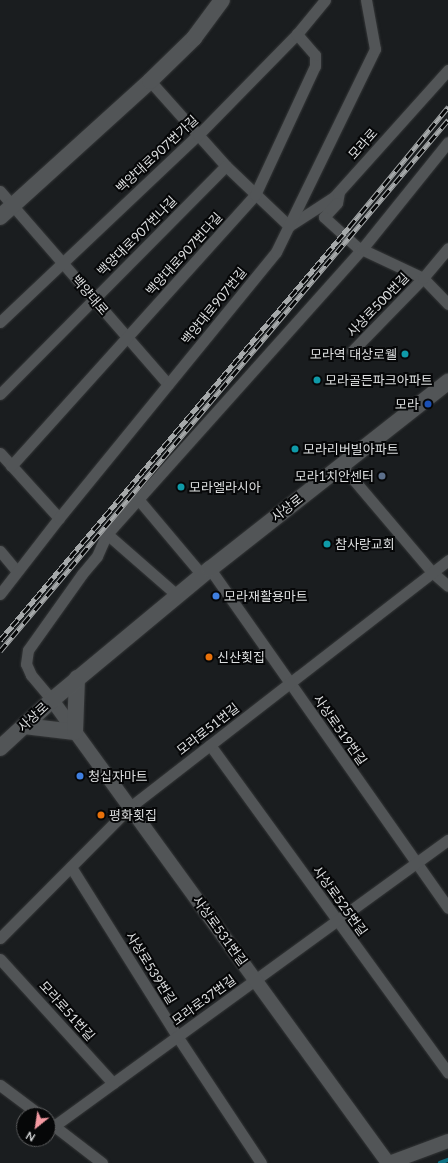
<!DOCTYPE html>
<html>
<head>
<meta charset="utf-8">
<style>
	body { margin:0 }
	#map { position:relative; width:448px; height:1163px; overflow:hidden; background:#1a1d1f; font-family:Lato,"Noto Sans KR",sans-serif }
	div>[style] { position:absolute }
	.stream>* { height:3.5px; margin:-1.75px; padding:0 1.75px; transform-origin:1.75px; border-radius:1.75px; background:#0f7082 }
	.roads { filter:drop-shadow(0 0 1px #353738) drop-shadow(0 0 1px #353738) }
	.minor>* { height:11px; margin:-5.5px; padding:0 5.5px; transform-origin:5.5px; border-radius:5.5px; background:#525557 }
	.tertiary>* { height:14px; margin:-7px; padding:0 7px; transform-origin:7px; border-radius:7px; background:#525557 }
	.secondary>* { height:16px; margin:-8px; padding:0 8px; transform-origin:8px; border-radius:8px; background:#525557 }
	.rail>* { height:4.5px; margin-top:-2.25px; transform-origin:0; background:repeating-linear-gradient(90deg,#060708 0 9px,#a6a9aa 0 18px); box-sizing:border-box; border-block:1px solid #a6a9aa }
	.dots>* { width:11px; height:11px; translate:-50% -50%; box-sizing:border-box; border:2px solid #060708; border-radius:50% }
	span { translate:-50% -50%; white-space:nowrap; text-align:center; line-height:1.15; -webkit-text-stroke:4px #060708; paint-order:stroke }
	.street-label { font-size:13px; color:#dddfe0 }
	.poi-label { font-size:13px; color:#dddfe0 }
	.right { translate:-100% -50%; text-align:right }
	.left { translate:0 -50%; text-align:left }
	.north { position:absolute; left:16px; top:1107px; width:40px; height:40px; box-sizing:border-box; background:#060708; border:1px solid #5c5d5e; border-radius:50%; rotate:210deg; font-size:11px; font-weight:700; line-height:16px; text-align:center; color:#dddfe0 }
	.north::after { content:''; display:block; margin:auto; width:14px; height:18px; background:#f49aa2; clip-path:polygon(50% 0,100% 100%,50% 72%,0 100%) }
</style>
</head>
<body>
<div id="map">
	<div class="stream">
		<div style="left:440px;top:1163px;width:9px;rotate:-21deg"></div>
	</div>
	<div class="roads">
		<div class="minor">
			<div style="left:150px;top:81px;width:114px;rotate:48.2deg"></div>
			<div style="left:226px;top:166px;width:87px;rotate:43.6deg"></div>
			<div style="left:289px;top:226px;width:54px;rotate:-32.8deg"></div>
			<div style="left:334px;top:197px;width:171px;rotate:-48.1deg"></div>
			<div style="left:0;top:191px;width:256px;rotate:49deg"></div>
			<div style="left:339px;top:192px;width:11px;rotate:100deg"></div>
			<div style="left:337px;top:203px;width:19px;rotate:133deg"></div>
			<div style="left:324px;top:217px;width:45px;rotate:42.3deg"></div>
			<div style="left:357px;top:247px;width:73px;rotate:25.2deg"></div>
			<div style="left:423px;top:278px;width:36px;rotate:46deg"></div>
			<div style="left:0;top:322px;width:272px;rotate:-43.4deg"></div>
			<div style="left:198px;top:135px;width:141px;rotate:-45.6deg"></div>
			<div style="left:297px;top:34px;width:44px;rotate:-50.5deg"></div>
			<div style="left:352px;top:351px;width:102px;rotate:-45.8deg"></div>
			<div style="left:423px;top:278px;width:39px;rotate:-50deg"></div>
			<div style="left:0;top:394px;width:321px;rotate:-45.3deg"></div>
			<div style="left:0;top:453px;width:88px;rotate:47.8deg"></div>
			<div style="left:11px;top:466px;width:365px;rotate:-48deg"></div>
			<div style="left:255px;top:195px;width:142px;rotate:-65.1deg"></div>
			<div style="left:315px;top:66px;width:11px;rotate:-90deg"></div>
			<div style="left:315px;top:55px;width:28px;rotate:-131deg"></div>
			<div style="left:342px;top:466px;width:139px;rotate:49.7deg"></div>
			<div style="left:432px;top:572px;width:21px;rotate:41deg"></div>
			<div style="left:138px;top:499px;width:99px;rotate:49.9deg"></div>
			<div style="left:107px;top:534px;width:94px;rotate:41.1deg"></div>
			<div style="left:0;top:551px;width:26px;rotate:50deg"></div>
			<div style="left:210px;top:569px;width:414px;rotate:54.9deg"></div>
			<div style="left:0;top:594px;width:96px;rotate:-52.2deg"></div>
			<div style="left:59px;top:518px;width:343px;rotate:-50.8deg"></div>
			<div style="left:276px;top:252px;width:226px;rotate:-64deg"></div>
			<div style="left:375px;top:49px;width:50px;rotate:-100.4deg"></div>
			<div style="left:52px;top:700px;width:33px;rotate:-130deg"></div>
			<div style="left:31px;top:675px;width:12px;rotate:-114deg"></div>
			<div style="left:26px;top:664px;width:14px;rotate:-82deg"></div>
			<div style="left:28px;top:650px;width:93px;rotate:-54.6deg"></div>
			<div style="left:82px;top:574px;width:23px;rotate:-50deg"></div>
			<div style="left:97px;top:556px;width:24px;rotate:-66deg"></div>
			<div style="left:107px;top:534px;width:382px;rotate:-48.2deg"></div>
			<div style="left:362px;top:249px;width:137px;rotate:-51.2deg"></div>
			<div style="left:210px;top:745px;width:405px;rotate:54deg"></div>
			<div style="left:71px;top:867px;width:199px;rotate:57.9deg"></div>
			<div style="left:177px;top:1036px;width:152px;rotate:56.5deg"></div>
			<div style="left:0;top:938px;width:185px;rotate:-45.2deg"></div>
			<div style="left:130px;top:807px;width:403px;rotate:-37.8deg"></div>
			<div style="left:0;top:959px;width:168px;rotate:47.7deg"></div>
			<div style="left:0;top:1085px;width:50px;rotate:36.9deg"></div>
			<div style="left:49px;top:1122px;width:67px;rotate:37.7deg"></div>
			<div style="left:54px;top:1126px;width:487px;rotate:-36deg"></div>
		</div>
		<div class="tertiary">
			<div style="left:52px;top:700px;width:572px;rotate:54.03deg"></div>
			<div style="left:389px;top:1163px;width:63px;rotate:-20.4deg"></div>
		</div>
		<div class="secondary">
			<div style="left:0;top:217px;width:202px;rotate:-42.2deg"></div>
			<div style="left:150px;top:81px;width:62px;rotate:-44.3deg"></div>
			<div style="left:194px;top:38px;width:47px;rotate:-53.6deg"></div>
			<div style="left:24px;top:726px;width:51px;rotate:6.7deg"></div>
			<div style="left:75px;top:732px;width:54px;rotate:-87.9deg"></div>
			<div style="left:0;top:748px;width:71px;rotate:-42.7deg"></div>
			<div style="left:52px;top:700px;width:205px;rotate:-39.7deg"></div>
			<div style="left:210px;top:569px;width:303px;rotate:-38.2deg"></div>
		</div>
	</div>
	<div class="rail">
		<div style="left:0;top:640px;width:541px;rotate:-49.8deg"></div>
		<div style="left:349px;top:227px;width:156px;rotate:-50.5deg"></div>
		<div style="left:0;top:651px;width:695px;rotate:-49.85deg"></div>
	</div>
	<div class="dots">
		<div style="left:405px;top:354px;background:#0f9aa8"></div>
		<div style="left:317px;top:380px;background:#0f9aa8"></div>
		<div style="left:428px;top:404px;background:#1a4fb4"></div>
		<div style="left:295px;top:449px;background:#0f9aa8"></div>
		<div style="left:382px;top:476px;background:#5c6f8a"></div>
		<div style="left:181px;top:487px;background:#0f9aa8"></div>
		<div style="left:327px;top:544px;background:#0f9aa8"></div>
		<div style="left:216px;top:596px;background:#3f7fe0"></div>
		<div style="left:209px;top:657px;background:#e8710a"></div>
		<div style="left:80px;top:776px;background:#3f7fe0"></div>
		<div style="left:101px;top:815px;background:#e8710a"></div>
	</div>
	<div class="street-label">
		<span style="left:363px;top:144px;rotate:-48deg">모라로</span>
		<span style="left:157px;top:154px;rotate:-43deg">백양대로907번가길</span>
		<span style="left:137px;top:236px;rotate:-45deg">백양대로907번나길</span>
		<span style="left:184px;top:254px;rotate:-48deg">백양대로907번다길</span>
		<span style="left:90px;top:295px;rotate:49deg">백양대로</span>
		<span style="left:378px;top:305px;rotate:-46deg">사상로500번길</span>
		<span style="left:214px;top:306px;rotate:-51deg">백양대로907번길</span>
		<span style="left:287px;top:508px;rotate:-38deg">사상로</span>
		<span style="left:33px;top:717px;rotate:-43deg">사상로</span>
		<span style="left:208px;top:729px;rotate:-38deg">모라로51번길</span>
		<span style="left:340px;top:730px;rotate:55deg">사상로519번길</span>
		<span style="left:340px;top:901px;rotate:54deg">사상로525번길</span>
		<span style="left:220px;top:931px;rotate:54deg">사상로531번길</span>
		<span style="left:151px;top:968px;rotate:58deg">사상로539번길</span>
		<span style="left:204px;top:1000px;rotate:-36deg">모라로37번길</span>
		<span style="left:67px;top:1011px;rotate:48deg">모라로51번길</span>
	</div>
	<div class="poi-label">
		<span class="right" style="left:397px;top:354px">모라역 대상로웰</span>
		<span class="left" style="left:325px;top:380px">모라골든파크아파트</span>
		<span class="right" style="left:419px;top:404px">모라</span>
		<span class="left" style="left:303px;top:449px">모라리버빌아파트</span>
		<span class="right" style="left:374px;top:476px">모라1치안센터</span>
		<span class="left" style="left:189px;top:487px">모라엘라시아</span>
		<span class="left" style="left:335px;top:544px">참사랑교회</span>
		<span class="left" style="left:224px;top:596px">모라재활용마트</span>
		<span class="left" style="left:217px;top:657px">신산횟집</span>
		<span class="left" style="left:88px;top:776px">청십자마트</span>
		<span class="left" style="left:109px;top:815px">평화횟집</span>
	</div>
	<div class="north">N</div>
</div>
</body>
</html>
